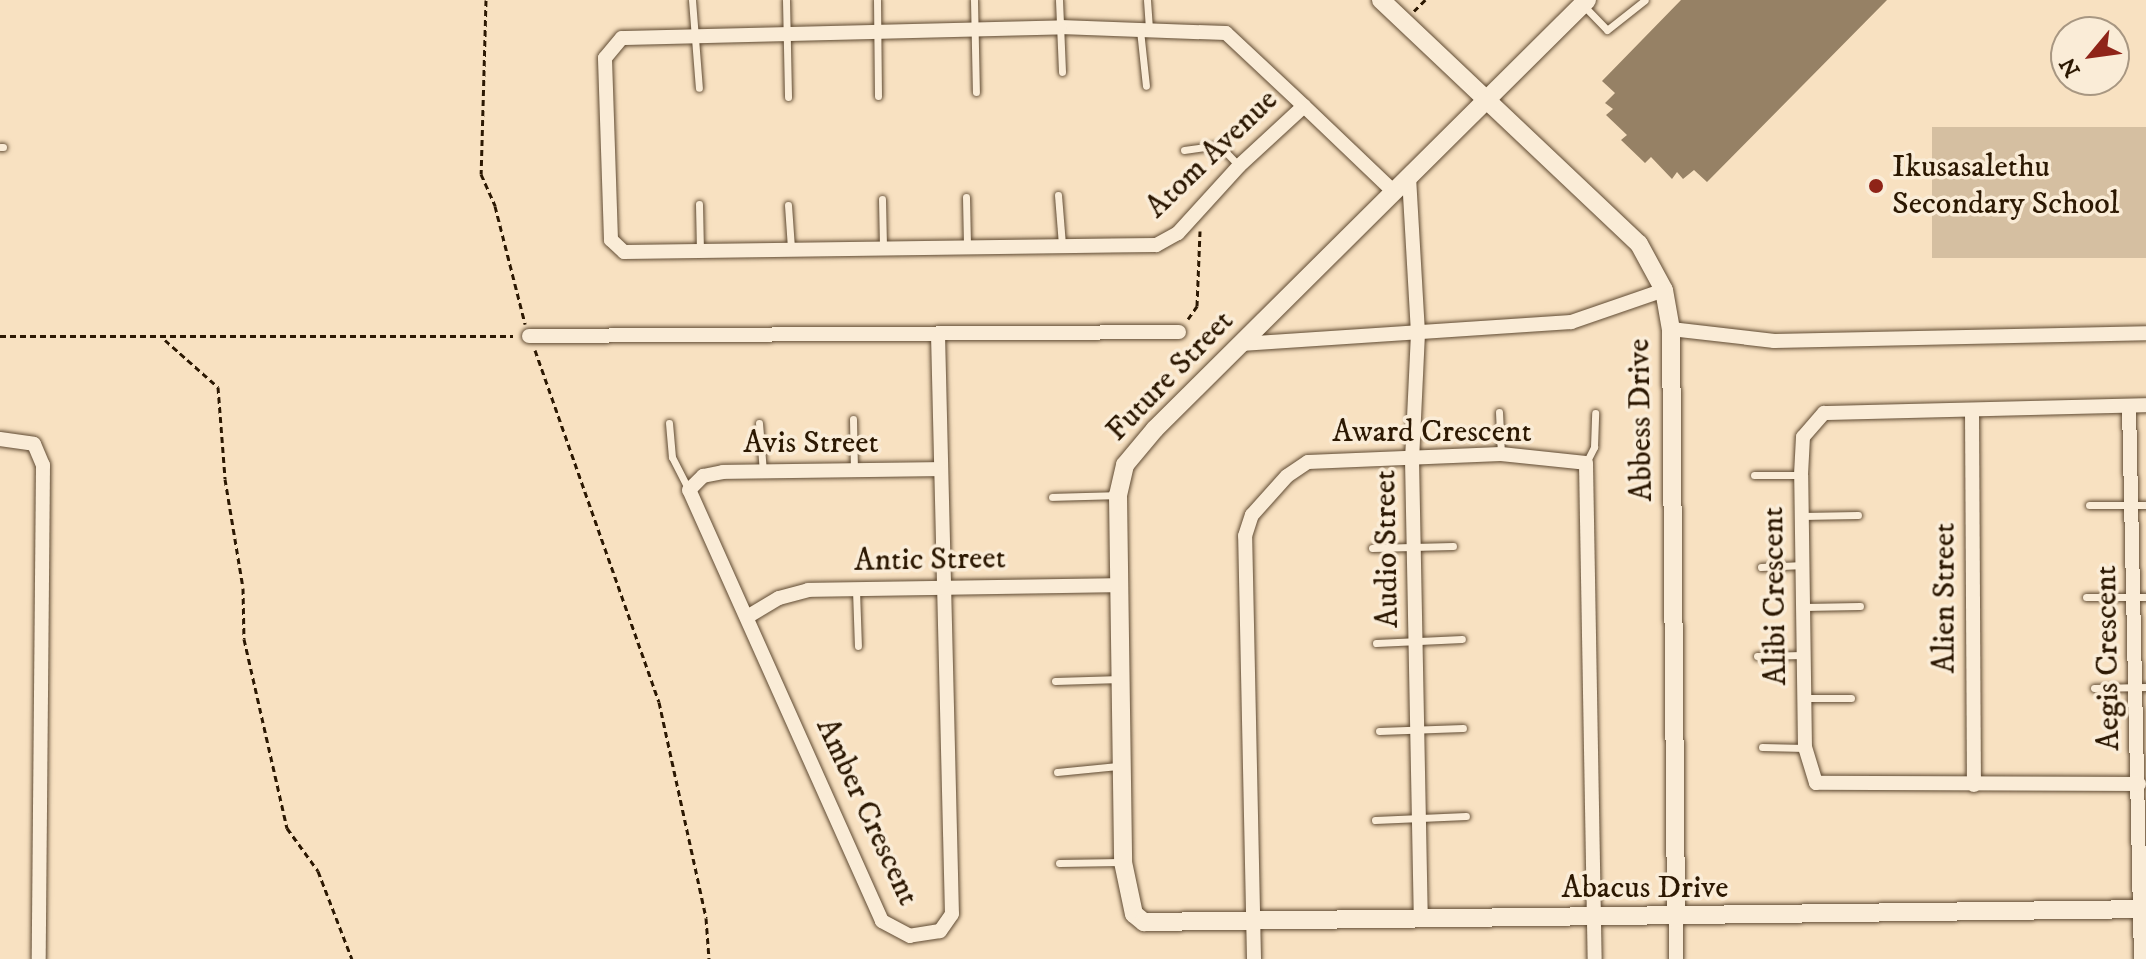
<!DOCTYPE html>
<html>
<head>
<meta charset="utf-8">
<style>
	body { margin:0 }
	#map { position:relative; width:2146px; height:959px; overflow:hidden; background:#f8e1c1; font-family:"IM FELL DW Pica",serif }
	div>[style] { position:absolute }
	.green>* { inset:0; background:#d5bfa1; transform-origin:0 0 }
	.building>* { inset:0; background:#968165 }
	.path>* { height:3px; margin-top:-1.5px; transform-origin:0; background:repeating-linear-gradient(90deg,#2c1802 0 6px,transparent 0 10px) }
	.roads { filter:drop-shadow(0 0 2px #5f4a32) drop-shadow(0 0 2px #5f4a32) }
	.service>* { height:7px; margin:-3.5px; padding:0 3.5px; transform-origin:3.5px; border-radius:3.5px; background:#faecd7 }
	.minor>* { height:14px; margin:-7px; padding:0 7px; transform-origin:7px; border-radius:7px; background:#faecd7 }
	.tertiary>* { height:18px; margin:-9px; padding:0 9px; transform-origin:9px; border-radius:9px; background:#faecd7 }
	.dots>* { width:22px; height:22px; translate:-50% -50%; box-sizing:border-box; border:4px solid #faecd7; border-radius:50% }
	span { translate:-50% -50%; white-space:nowrap; text-align:center; line-height:1.15; -webkit-text-stroke:7px #faecd7; paint-order:stroke }
	.street-label { font-size:32px; color:#2c1802 }
	.poi-label { font-size:32px; color:#2c1802 }
	.left { translate:0 -50%; text-align:left }
	.north { position:absolute; left:2050px; top:16px; width:80px; height:80px; box-sizing:border-box; background:#faecd7; border:2px solid #a89782; border-radius:50%; rotate:241deg; font-size:22px; font-weight:700; line-height:32px; text-align:center; color:#2c1802 }
	.north::after { content:''; display:block; margin:auto; width:28px; height:36px; background:#8f2418; clip-path:polygon(50% 0,100% 100%,50% 72%,0 100%) }
</style>
</head>
<body>
<div id="map">
	<div class="green">
		<div style="left:2146px;top:127px;width:131px;height:214px;rotate:90deg"></div>
	</div>
	<div class="building">
		<div style="clip-path:polygon(1681px 0,1887px 0,1707px 182px,1694px 170px,1683px 179px,1677px 172px,1672px 179px,1651px 157px,1645px 163px,1621px 140px,1627px 135px,1606px 115px,1613px 109px,1605px 103px,1615px 93px,1602px 81px)"></div>
	</div>
	<div class="path">
		<div style="left:486px;top:0;width:174px;rotate:91.6deg"></div>
		<div style="left:481px;top:174px;width:35px;rotate:66deg"></div>
		<div style="left:495px;top:206px;width:122px;rotate:75.7deg"></div>
		<div style="left:1414px;top:11px;width:16px;rotate:-45deg"></div>
		<div style="left:1188px;top:319px;width:16px;rotate:-55deg"></div>
		<div style="left:1197px;top:306px;width:75px;rotate:-87.7deg"></div>
		<div style="left:0;top:336px;width:513px"></div>
		<div style="left:165px;top:340px;width:71px;rotate:41.6deg"></div>
		<div style="left:218px;top:387px;width:92px;rotate:85.6deg"></div>
		<div style="left:225px;top:479px;width:110px;rotate:80.6deg"></div>
		<div style="left:243px;top:588px;width:51px;rotate:88.9deg"></div>
		<div style="left:244px;top:639px;width:194px;rotate:77.2deg"></div>
		<div style="left:287px;top:828px;width:53px;rotate:54.2deg"></div>
		<div style="left:318px;top:871px;width:94px;rotate:68.9deg"></div>
		<div style="left:535px;top:350px;width:373px;rotate:70.6deg"></div>
		<div style="left:659px;top:702px;width:221px;rotate:77.7deg"></div>
		<div style="left:706px;top:918px;width:41px;rotate:85.8deg"></div>
	</div>
	<div class="roads">
		<div class="service">
			<div style="left:692px;top:0;width:88px;rotate:85.5deg"></div>
			<div style="left:786px;top:0;width:97px;rotate:88.8deg"></div>
			<div style="left:877px;top:0;width:96px;rotate:89.4deg"></div>
			<div style="left:974px;top:0;width:92px;rotate:88.8deg"></div>
			<div style="left:1059px;top:0;width:72px;rotate:87.6deg"></div>
			<div style="left:1147px;top:0;width:27px;rotate:86deg"></div>
			<div style="left:1584px;top:6px;width:33px;rotate:46deg"></div>
			<div style="left:1607px;top:30px;width:48px;rotate:-38.3deg"></div>
			<div style="left:1140px;top:30px;width:56px;rotate:83.9deg"></div>
			<div style="left:0;top:147px;width:3px"></div>
			<div style="left:1184px;top:150px;width:35px;rotate:-8deg"></div>
			<div style="left:1219px;top:145px;width:29px;rotate:46deg"></div>
			<div style="left:1058px;top:195px;width:50px;rotate:85.4deg"></div>
			<div style="left:966px;top:197px;width:48px;rotate:88.8deg"></div>
			<div style="left:882px;top:199px;width:47px;rotate:88.8deg"></div>
			<div style="left:699px;top:204px;width:47px;rotate:88.8deg"></div>
			<div style="left:788px;top:205px;width:43px;rotate:86deg"></div>
			<div style="left:1499px;top:412px;width:42px;rotate:87.3deg"></div>
			<div style="left:853px;top:419px;width:52px;rotate:88.9deg"></div>
			<div style="left:669px;top:423px;width:34px;rotate:85deg"></div>
			<div style="left:672px;top:457px;width:37px;rotate:63deg"></div>
			<div style="left:759px;top:423px;width:49px;rotate:85.3deg"></div>
			<div style="left:1586px;top:463px;width:18px;rotate:-63deg"></div>
			<div style="left:1594px;top:447px;width:34px;rotate:-88deg"></div>
			<div style="left:1754px;top:475px;width:47px"></div>
			<div style="left:1052px;top:497px;width:66px;rotate:-1.7deg"></div>
			<div style="left:2089px;top:505px;width:57px"></div>
			<div style="left:1802px;top:516px;width:56px;rotate:-1deg"></div>
			<div style="left:1372px;top:548px;width:81px;rotate:-1.4deg"></div>
			<div style="left:1761px;top:567px;width:42px;rotate:-2.7deg"></div>
			<div style="left:856px;top:590px;width:56px;rotate:88deg"></div>
			<div style="left:2086px;top:597px;width:60px"></div>
			<div style="left:1804px;top:607px;width:56px;rotate:-1deg"></div>
			<div style="left:1376px;top:643px;width:86px;rotate:-2.7deg"></div>
			<div style="left:1757px;top:656px;width:46px;rotate:-1.2deg"></div>
			<div style="left:1055px;top:681px;width:66px;rotate:-1.7deg"></div>
			<div style="left:2094px;top:688px;width:52px;rotate:-1.1deg"></div>
			<div style="left:1805px;top:698px;width:46px"></div>
			<div style="left:1379px;top:731px;width:84px;rotate:-2deg"></div>
			<div style="left:1762px;top:747px;width:43px;rotate:1.3deg"></div>
			<div style="left:1057px;top:772px;width:61px;rotate:-5.6deg"></div>
			<div style="left:1375px;top:820px;width:91px;rotate:-2.5deg"></div>
			<div style="left:1059px;top:863px;width:61px;rotate:-0.9deg"></div>
		</div>
		<div class="minor">
			<div style="left:1060px;top:27px;width:166px;rotate:2.1deg"></div>
			<div style="left:1226px;top:33px;width:107px;rotate:43.1deg"></div>
			<div style="left:1304px;top:106px;width:88px;rotate:137.3deg"></div>
			<div style="left:1239px;top:166px;width:91px;rotate:132.3deg"></div>
			<div style="left:1178px;top:233px;width:25px;rotate:151deg"></div>
			<div style="left:1156px;top:245px;width:532px;rotate:179.25deg"></div>
			<div style="left:624px;top:252px;width:18px;rotate:-137deg"></div>
			<div style="left:611px;top:240px;width:182px;rotate:-91.9deg"></div>
			<div style="left:605px;top:58px;width:26px;rotate:-50deg"></div>
			<div style="left:622px;top:38px;width:438px;rotate:-1.4deg"></div>
			<div style="left:1304px;top:106px;width:124px;rotate:43.7deg"></div>
			<div style="left:1409px;top:177px;width:156px;rotate:86.7deg"></div>
			<div style="left:1418px;top:333px;width:126px;rotate:92.7deg"></div>
			<div style="left:1412px;top:459px;width:460px;rotate:88.9deg"></div>
			<div style="left:1671px;top:329px;width:104px;rotate:6.6deg"></div>
			<div style="left:1774px;top:341px;width:372px;rotate:-1.2deg"></div>
			<div style="left:938px;top:334px;width:580px;rotate:88.62deg"></div>
			<div style="left:952px;top:914px;width:21px;rotate:125deg"></div>
			<div style="left:940px;top:931px;width:30px;rotate:171deg"></div>
			<div style="left:910px;top:936px;width:32px;rotate:-152deg"></div>
			<div style="left:882px;top:921px;width:472px;rotate:-114.1deg"></div>
			<div style="left:689px;top:490px;width:20px;rotate:-45deg"></div>
			<div style="left:703px;top:476px;width:20px;rotate:-11deg"></div>
			<div style="left:723px;top:472px;width:216px;rotate:-0.8deg"></div>
			<div style="left:529px;top:336px;width:650px;rotate:-0.35deg"></div>
			<div style="left:1241px;top:344px;width:331px;rotate:-3.8deg"></div>
			<div style="left:1571px;top:322px;width:98px;rotate:-19deg"></div>
			<div style="left:2129px;top:406px;width:553px;rotate:88.76deg"></div>
			<div style="left:1972px;top:411px;width:374px;rotate:89.7deg"></div>
			<div style="left:0;top:439px;width:34px;rotate:8deg"></div>
			<div style="left:34px;top:444px;width:23px;rotate:67deg"></div>
			<div style="left:43px;top:465px;width:494px;rotate:90.5deg"></div>
			<div style="left:747px;top:617px;width:37px;rotate:-31deg"></div>
			<div style="left:779px;top:598px;width:30px;rotate:-15deg"></div>
			<div style="left:808px;top:590px;width:313px;rotate:-0.9deg"></div>
			<div style="left:2139px;top:784px;width:323px;rotate:-179.8deg"></div>
			<div style="left:1816px;top:783px;width:37px;rotate:-107deg"></div>
			<div style="left:1805px;top:748px;width:273px;rotate:-90.8deg"></div>
			<div style="left:1801px;top:475px;width:38px;rotate:-87deg"></div>
			<div style="left:1803px;top:437px;width:32px;rotate:-49deg"></div>
			<div style="left:1824px;top:413px;width:322px;rotate:-1.4deg"></div>
			<div style="left:1676px;top:919px;width:40px;rotate:90deg"></div>
			<div style="left:1254px;top:959px;width:423px;rotate:-91.2deg"></div>
			<div style="left:1245px;top:536px;width:22px;rotate:-72deg"></div>
			<div style="left:1252px;top:515px;width:52px;rotate:-48.1deg"></div>
			<div style="left:1287px;top:476px;width:25px;rotate:-34deg"></div>
			<div style="left:1308px;top:462px;width:193px;rotate:-2.4deg"></div>
			<div style="left:1501px;top:454px;width:85px;rotate:6deg"></div>
			<div style="left:1586px;top:463px;width:496px;rotate:89deg"></div>
		</div>
		<div class="tertiary">
			<div style="left:1381px;top:0;width:355px;rotate:43.4deg"></div>
			<div style="left:1639px;top:244px;width:52px;rotate:61.5deg"></div>
			<div style="left:1664px;top:290px;width:40px;rotate:80deg"></div>
			<div style="left:1671px;top:329px;width:590px;rotate:89.51deg"></div>
			<div style="left:1587px;top:0;width:609px;rotate:135.2deg"></div>
			<div style="left:1155px;top:429px;width:47px;rotate:129.8deg"></div>
			<div style="left:1125px;top:465px;width:31px;rotate:103deg"></div>
			<div style="left:1118px;top:495px;width:367px;rotate:89.2deg"></div>
			<div style="left:1123px;top:862px;width:53px;rotate:78.1deg"></div>
			<div style="left:1134px;top:914px;width:13px;rotate:39deg"></div>
			<div style="left:1144px;top:922px;width:1002px;rotate:-0.74deg"></div>
		</div>
	</div>
	<div class="dots">
		<div style="left:1876px;top:186px;background:#8f2418"></div>
	</div>
	<div class="street-label">
		<span style="left:1212px;top:154px;rotate:-44deg">Atom Avenue</span>
		<span style="left:1170px;top:376px;rotate:-46deg">Future Street</span>
		<span style="left:1641px;top:420px;rotate:-91deg">Abbess Drive</span>
		<span style="left:1432px;top:432px">Award Crescent</span>
		<span style="left:811px;top:443px">Avis Street</span>
		<span style="left:1387px;top:549px;rotate:-91deg">Audio Street</span>
		<span style="left:930px;top:560px;rotate:-1deg">Antic Street</span>
		<span style="left:1775px;top:596px;rotate:-91deg">Alibi Crescent</span>
		<span style="left:1945px;top:598px;rotate:-90deg">Alien Street</span>
		<span style="left:2108px;top:658px;rotate:-91deg">Aegis Crescent</span>
		<span style="left:867px;top:812px;rotate:65deg">Amber Crescent</span>
		<span style="left:1645px;top:888px">Abacus Drive</span>
	</div>
	<div class="poi-label">
		<span class="left" style="left:1892px;top:186px">Ikusasalethu<br>Secondary School</span>
	</div>
	<div class="north">N</div>
</div>
</body>
</html>
